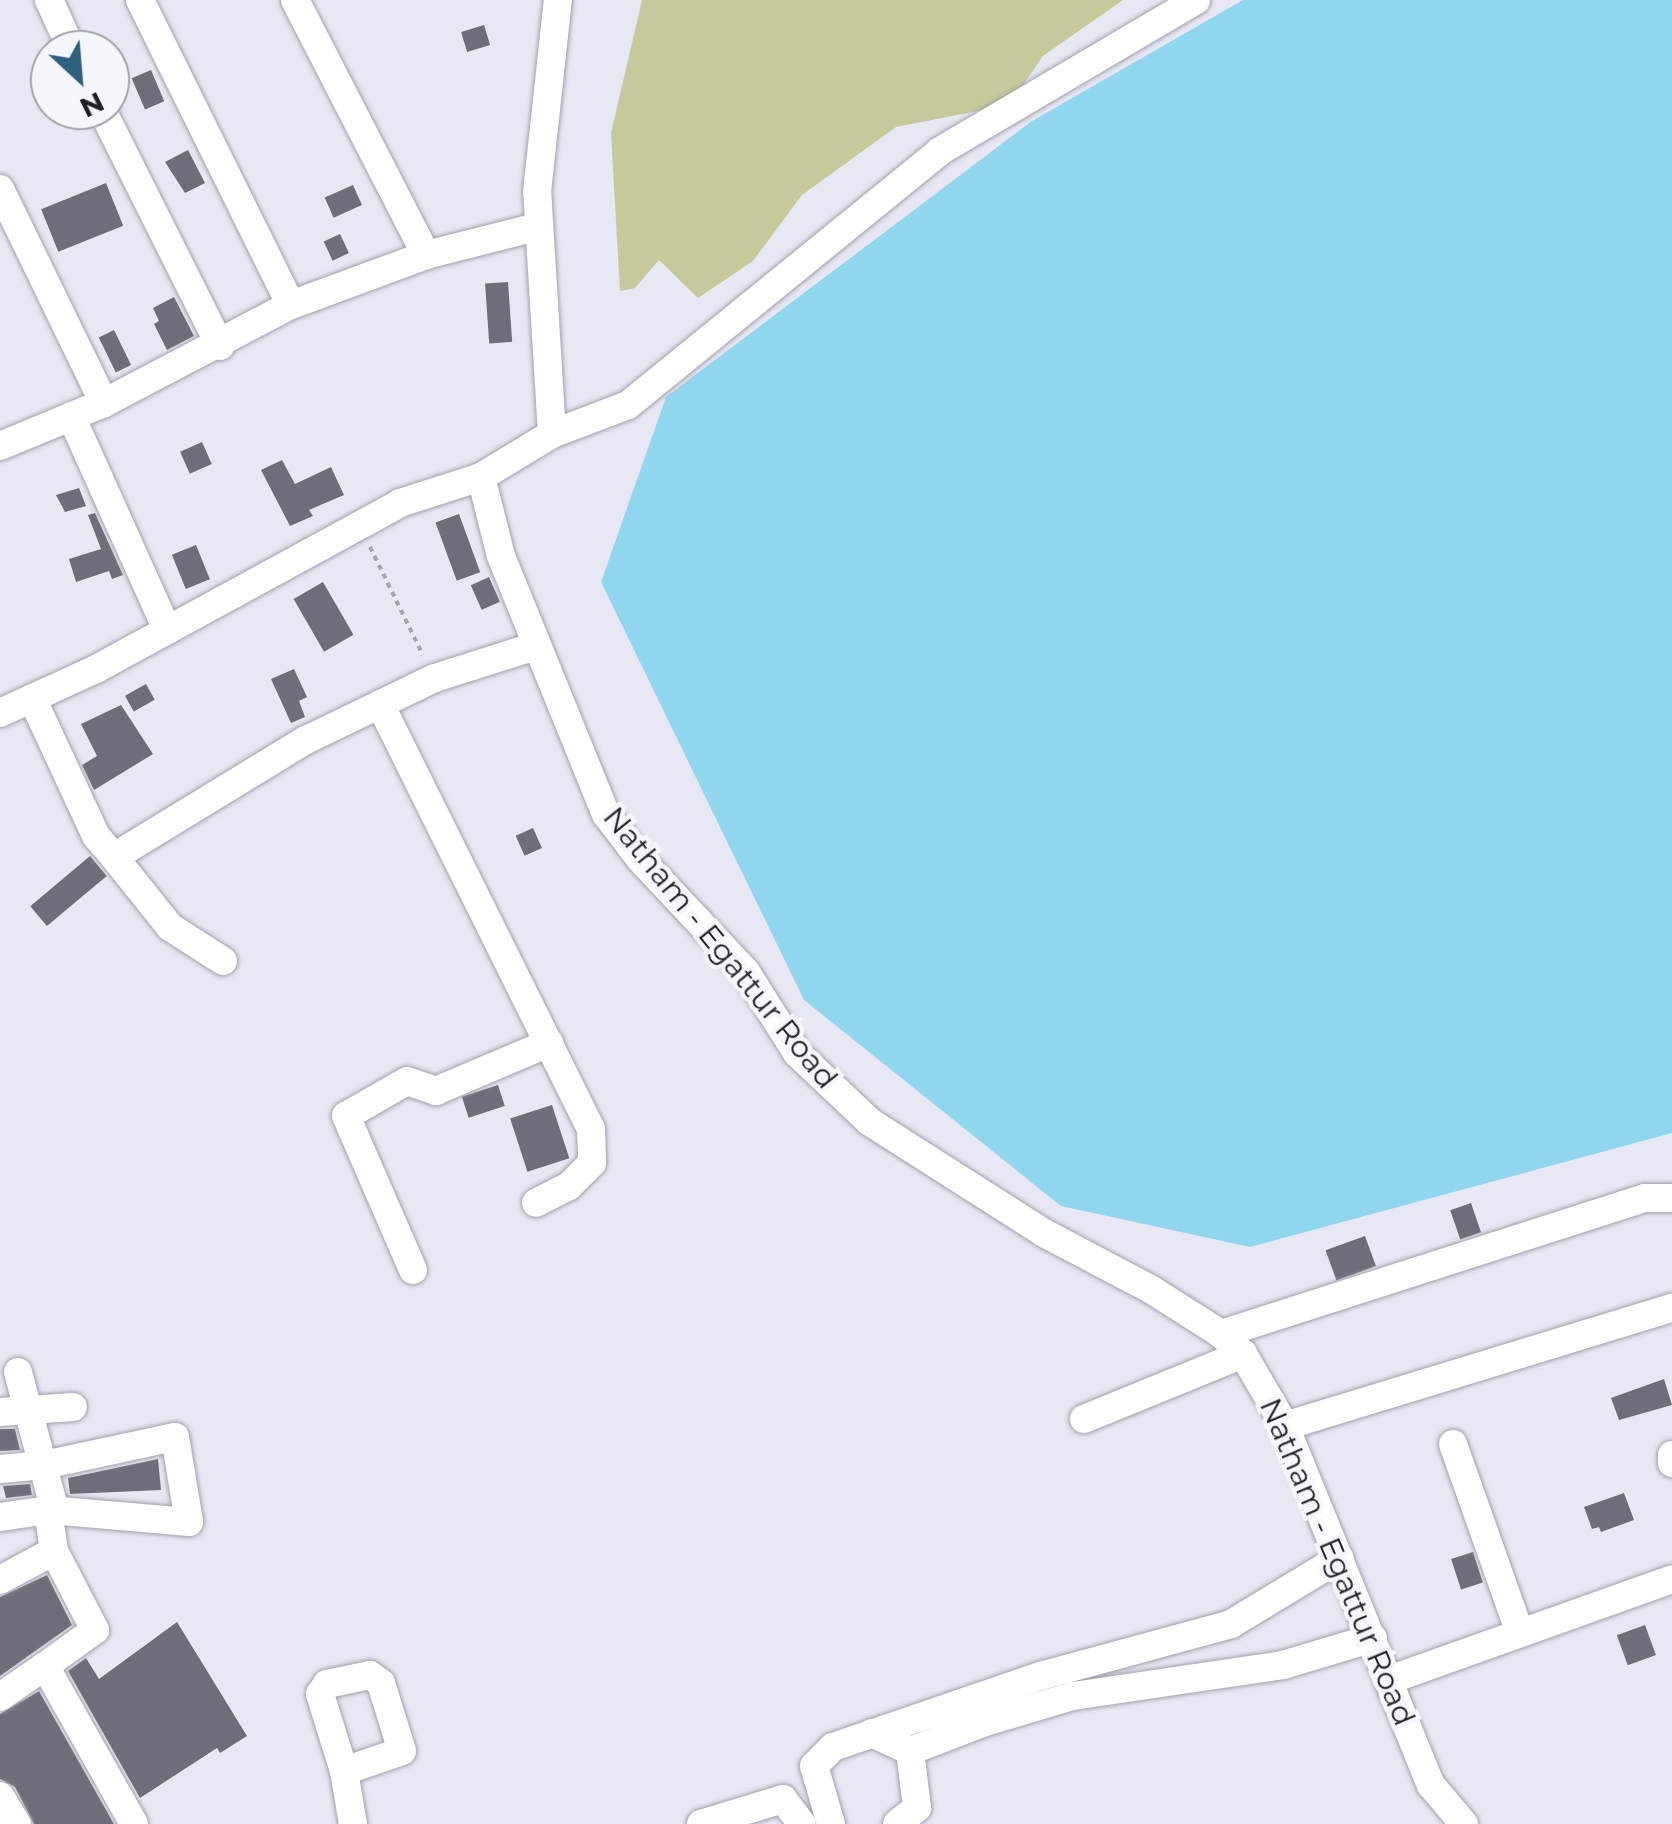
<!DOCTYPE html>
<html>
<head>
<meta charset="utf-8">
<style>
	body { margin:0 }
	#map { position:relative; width:1672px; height:1824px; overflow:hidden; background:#e8e8f4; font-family:Montserrat,sans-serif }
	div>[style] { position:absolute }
	.green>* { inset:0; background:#c6c999 }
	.water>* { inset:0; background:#90d6ee }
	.building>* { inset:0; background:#6d6e79; transform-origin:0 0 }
	.path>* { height:4px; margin-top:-2px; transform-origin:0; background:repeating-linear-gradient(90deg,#a6a6af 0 5px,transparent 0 10px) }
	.roads { filter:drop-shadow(0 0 2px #a1a1ad) drop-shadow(0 0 2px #a1a1ad) }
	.minor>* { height:28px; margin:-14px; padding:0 14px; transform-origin:14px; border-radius:14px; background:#fff }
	span { translate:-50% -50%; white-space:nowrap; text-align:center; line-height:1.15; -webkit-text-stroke:9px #f6f6fd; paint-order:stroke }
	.street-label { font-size:30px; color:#222226 }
	.north { position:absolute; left:30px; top:30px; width:100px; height:100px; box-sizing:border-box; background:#f6f6fd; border:2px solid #a1a1a7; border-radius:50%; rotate:154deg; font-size:28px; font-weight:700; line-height:40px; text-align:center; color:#222226 }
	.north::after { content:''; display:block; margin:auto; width:35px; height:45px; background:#2d617d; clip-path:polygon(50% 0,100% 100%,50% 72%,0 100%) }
</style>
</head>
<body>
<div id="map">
	<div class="green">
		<div style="clip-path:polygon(642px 0,1123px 0,1043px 56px,1019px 91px,988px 109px,896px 127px,802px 195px,753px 261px,698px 298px,659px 260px,635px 288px,620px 291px,611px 133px)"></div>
	</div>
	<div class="water">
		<div style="clip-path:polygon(1243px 0,1672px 0,1672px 1133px,1250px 1247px,1061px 1206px,804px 1000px,601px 582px,666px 397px,1032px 121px)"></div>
	</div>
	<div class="building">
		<div style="left:484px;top:25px;width:21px;height:24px;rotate:73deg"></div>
		<div style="left:151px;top:70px;width:34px;height:21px;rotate:67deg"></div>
		<div style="clip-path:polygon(188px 150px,205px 183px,185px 193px,165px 162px)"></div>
		<div style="left:106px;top:183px;width:46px;height:70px;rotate:68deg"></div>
		<div style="left:353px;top:185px;width:22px;height:31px;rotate:66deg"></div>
		<div style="left:340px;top:234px;width:21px;height:18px;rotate:65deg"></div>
		<div style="left:508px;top:282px;width:60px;height:23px;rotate:86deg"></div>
		<div style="clip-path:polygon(174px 297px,194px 336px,167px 350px,154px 324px,159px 321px,153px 308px)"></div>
		<div style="left:114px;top:330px;width:39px;height:17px;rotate:64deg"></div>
		<div style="left:202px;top:442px;width:24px;height:24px;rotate:66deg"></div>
		<div style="clip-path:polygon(282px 460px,295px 484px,331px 467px,344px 495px,309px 510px,313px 516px,290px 526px,261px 470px)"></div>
		<div style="clip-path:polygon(79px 488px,86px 506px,65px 512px,56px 495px)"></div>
		<div style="clip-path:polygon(95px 513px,123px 575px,112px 579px,109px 571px,76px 582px,69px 559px,101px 549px,88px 515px)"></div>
		<div style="left:459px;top:514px;width:62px;height:25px;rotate:70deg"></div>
		<div style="left:196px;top:545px;width:37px;height:26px;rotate:68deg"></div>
		<div style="left:489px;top:577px;width:27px;height:20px;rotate:66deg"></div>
		<div style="left:323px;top:582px;width:61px;height:34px;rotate:60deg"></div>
		<div style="clip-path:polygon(294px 669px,307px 697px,299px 701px,305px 717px,291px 723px,271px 679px)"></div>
		<div style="left:146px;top:684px;width:18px;height:24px;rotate:61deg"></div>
		<div style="clip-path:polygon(121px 705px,153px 754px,94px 790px,82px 765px,97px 756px,81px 724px)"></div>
		<div style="left:533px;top:828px;width:22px;height:19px;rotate:66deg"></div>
		<div style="left:90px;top:856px;width:26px;height:78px;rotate:50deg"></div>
		<div style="left:498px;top:1085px;width:22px;height:38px;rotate:72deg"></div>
		<div style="left:552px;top:1105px;width:56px;height:44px;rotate:72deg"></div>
		<div style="left:1471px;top:1203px;width:31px;height:22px;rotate:71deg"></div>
		<div style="left:1365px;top:1236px;width:32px;height:42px;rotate:70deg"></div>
		<div style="clip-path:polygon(1664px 1379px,1672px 1405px,1619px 1420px,1611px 1398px)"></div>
		<div style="clip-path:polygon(0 1429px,15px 1429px,20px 1450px,0 1451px)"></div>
		<div style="clip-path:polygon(158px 1459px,161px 1490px,70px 1494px,68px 1478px)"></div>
		<div style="clip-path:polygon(30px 1484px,32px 1495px,6px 1498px,3px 1486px)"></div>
		<div style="clip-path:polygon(1624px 1493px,1634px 1520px,1601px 1532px,1599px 1527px,1592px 1529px,1584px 1507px)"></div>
		<div style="left:1473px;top:1552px;width:32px;height:23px;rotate:72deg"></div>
		<div style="clip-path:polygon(47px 1575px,72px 1625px,0 1676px,0 1597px)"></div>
		<div style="clip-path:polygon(177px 1622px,247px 1736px,220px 1753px,217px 1748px,140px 1798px,68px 1671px,86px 1658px,99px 1679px)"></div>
		<div style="left:1645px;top:1625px;width:32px;height:30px;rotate:70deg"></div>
		<div style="clip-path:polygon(39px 1691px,114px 1824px,34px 1824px,15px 1787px,0 1779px,0 1714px)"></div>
	</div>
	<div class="path">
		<div style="left:370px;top:547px;width:120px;rotate:63.9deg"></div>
	</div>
	<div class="roads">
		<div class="minor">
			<div style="left:49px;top:0;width:55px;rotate:65.3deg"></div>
			<div style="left:140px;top:0;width:340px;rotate:63.7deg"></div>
			<div style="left:295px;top:0;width:287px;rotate:62.8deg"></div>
			<div style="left:102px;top:110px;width:264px;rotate:63.4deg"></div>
			<div style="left:0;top:189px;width:238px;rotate:64.1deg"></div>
			<div style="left:71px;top:416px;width:235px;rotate:65.8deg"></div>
			<div style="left:552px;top:434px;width:242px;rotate:-93.5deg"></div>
			<div style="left:537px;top:192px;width:193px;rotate:-83.8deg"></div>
			<div style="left:0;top:446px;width:113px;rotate:-22.5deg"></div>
			<div style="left:104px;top:403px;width:211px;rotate:-27.7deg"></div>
			<div style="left:291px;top:305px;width:144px;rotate:-20.3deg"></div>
			<div style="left:426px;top:255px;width:114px;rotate:-14.2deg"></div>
			<div style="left:481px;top:477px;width:83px;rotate:-31.2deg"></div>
			<div style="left:552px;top:434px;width:81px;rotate:-20.9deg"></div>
			<div style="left:628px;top:405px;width:402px;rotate:-39.1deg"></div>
			<div style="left:940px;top:151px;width:297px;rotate:-30.5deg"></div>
			<div style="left:32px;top:698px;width:152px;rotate:65.1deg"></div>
			<div style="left:96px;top:836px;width:28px;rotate:49deg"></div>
			<div style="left:114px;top:857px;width:225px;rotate:-31.4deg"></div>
			<div style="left:306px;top:740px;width:143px;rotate:-25.7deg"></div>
			<div style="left:435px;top:678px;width:106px;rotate:-17.6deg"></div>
			<div style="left:380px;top:704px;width:474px;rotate:63.6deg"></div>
			<div style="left:591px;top:1129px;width:34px;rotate:88deg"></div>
			<div style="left:592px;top:1163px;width:33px;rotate:135deg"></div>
			<div style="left:569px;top:1186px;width:37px;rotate:153deg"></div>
			<div style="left:0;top:713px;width:106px;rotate:-24.6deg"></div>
			<div style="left:96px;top:669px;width:346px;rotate:-28.6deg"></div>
			<div style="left:400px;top:503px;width:85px;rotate:-17.8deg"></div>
			<div style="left:481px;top:477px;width:81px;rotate:75.8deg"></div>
			<div style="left:501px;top:556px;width:279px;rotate:67.9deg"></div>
			<div style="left:606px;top:814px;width:56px;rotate:52.9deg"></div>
			<div style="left:640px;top:859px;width:155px;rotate:46.8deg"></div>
			<div style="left:746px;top:972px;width:96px;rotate:57.8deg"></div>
			<div style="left:797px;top:1053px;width:100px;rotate:43.4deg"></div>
			<div style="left:870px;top:1122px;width:206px;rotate:32.5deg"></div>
			<div style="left:1044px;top:1233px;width:122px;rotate:27.8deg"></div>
			<div style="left:1152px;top:1290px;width:82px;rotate:32.5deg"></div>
			<div style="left:1221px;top:1334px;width:30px;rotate:42deg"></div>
			<div style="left:1243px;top:1354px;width:83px;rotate:59.7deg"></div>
			<div style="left:1285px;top:1426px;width:388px;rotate:67.9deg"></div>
			<div style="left:1431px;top:1785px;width:51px;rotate:49.8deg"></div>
			<div style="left:114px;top:857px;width:90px;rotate:51.3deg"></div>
			<div style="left:170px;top:927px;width:63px;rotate:32.7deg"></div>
			<div style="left:413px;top:1270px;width:168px;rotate:-113.5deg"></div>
			<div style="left:346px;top:1116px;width:70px;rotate:-29.8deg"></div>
			<div style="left:407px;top:1081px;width:31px;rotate:19deg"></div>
			<div style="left:436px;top:1091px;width:123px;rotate:-23deg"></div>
			<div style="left:1221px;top:1334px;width:445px;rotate:-17.8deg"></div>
			<div style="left:1645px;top:1198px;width:27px"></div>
			<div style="left:18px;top:1372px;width:132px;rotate:75.1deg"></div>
			<div style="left:52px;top:1500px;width:11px;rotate:112deg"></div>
			<div style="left:48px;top:1510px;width:41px;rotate:81.7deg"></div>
			<div style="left:0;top:1412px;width:73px;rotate:-3.9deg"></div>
			<div style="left:1084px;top:1419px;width:172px;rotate:-22.2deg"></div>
			<div style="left:1285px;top:1426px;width:405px;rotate:-17deg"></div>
			<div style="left:1453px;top:1444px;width:197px;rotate:70.5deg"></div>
			<div style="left:1672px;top:1455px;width:8px;rotate:90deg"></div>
			<div style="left:0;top:1469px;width:44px;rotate:-5.2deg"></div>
			<div style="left:44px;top:1465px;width:134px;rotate:-12.1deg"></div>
			<div style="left:175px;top:1437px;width:86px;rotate:80.6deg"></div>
			<div style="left:189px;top:1522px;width:142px;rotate:-175.1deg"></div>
			<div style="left:48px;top:1510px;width:49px;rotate:171.7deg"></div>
			<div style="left:0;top:1580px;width:61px;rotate:-28.2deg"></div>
			<div style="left:54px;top:1551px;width:89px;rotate:62.6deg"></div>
			<div style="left:95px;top:1630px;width:62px;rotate:144.2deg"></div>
			<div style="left:1389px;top:1680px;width:300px;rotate:-19.6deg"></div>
			<div style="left:0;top:1697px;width:55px;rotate:-34.6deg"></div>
			<div style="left:45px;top:1666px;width:181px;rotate:60.6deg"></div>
			<div style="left:872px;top:1733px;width:42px;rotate:25.3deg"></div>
			<div style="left:910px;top:1751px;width:80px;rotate:-21.1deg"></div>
			<div style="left:985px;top:1722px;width:92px;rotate:-16.5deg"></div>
			<div style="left:1073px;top:1696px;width:212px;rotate:-8.4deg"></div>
			<div style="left:1283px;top:1665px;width:94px;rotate:-16.7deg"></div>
			<div style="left:344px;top:1771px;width:61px;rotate:-19deg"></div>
			<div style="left:402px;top:1751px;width:71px;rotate:-107.2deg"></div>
			<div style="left:381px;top:1683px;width:14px;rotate:-144deg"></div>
			<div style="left:370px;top:1675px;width:44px;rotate:168.2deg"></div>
			<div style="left:327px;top:1684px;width:12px;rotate:125deg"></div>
			<div style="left:320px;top:1694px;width:81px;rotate:72.7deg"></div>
			<div style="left:344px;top:1771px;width:54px;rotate:80.4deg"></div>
			<div style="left:0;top:1796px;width:33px;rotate:59deg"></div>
			<div style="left:701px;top:1824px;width:86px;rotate:-17deg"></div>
			<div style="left:783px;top:1799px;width:31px;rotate:53deg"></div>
			<div style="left:831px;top:1824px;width:60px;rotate:-106.3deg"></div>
			<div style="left:814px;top:1766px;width:27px;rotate:-45deg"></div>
			<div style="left:833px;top:1747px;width:219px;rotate:-18.9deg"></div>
			<div style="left:1040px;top:1676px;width:198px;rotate:-15.2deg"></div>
			<div style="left:1231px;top:1624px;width:127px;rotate:-31.2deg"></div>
			<div style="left:897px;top:1824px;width:26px;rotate:-39deg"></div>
			<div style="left:917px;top:1808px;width:57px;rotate:-97deg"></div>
		</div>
	</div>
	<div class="street-label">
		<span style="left:720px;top:948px;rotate:51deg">Natham - Egattur Road</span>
		<span style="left:1337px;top:1562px;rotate:67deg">Natham - Egattur Road</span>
	</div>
	<div class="north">N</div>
</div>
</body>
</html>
